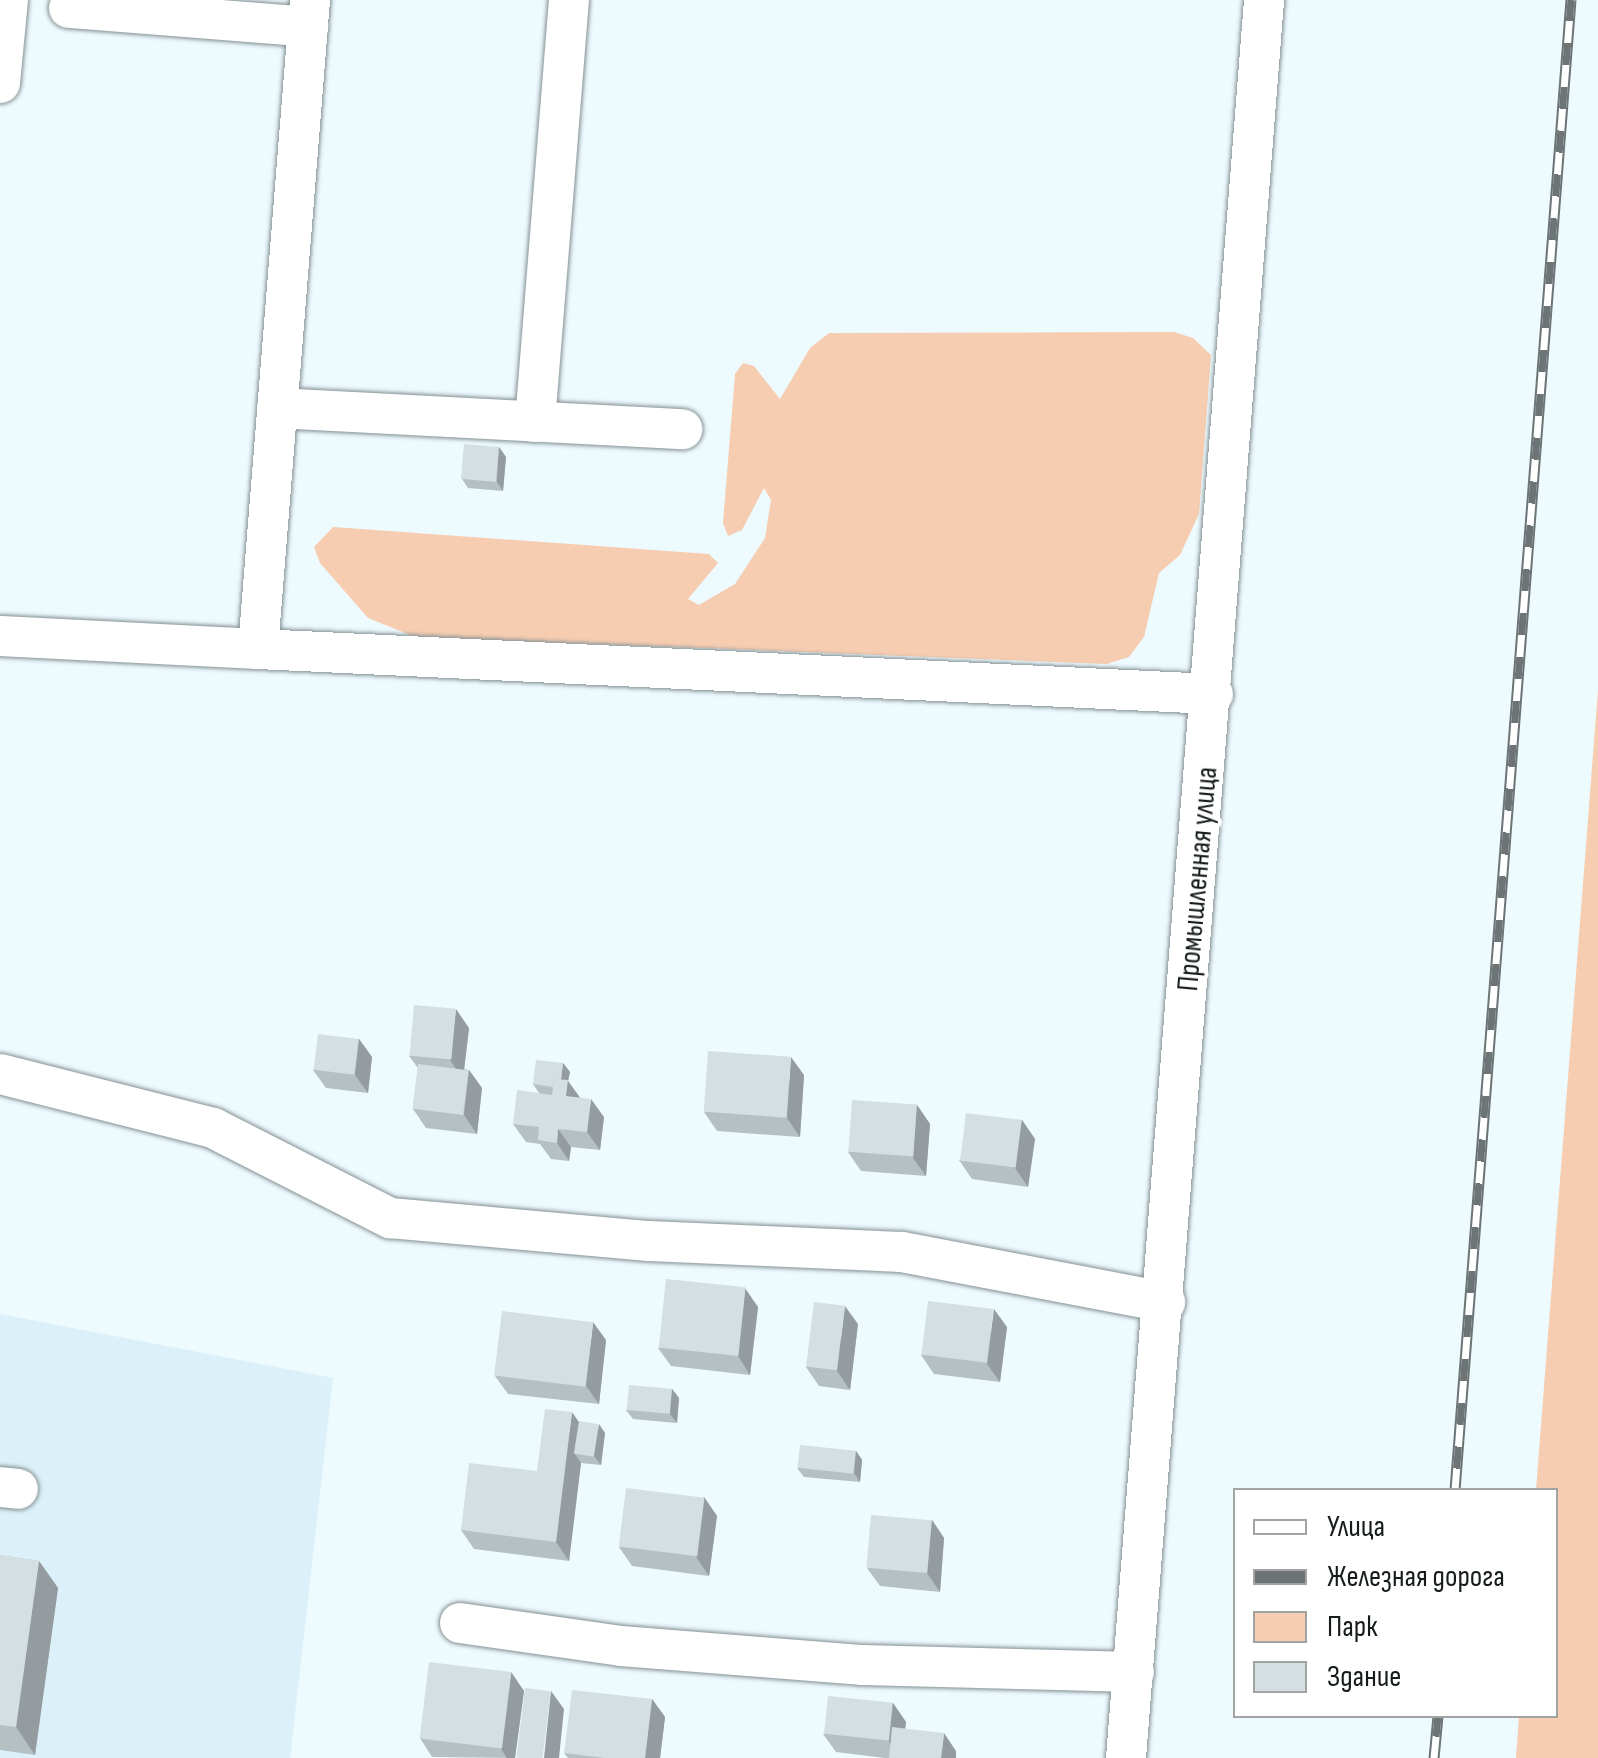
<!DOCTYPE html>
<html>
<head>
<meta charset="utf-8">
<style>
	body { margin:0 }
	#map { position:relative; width:1598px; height:1758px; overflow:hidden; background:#edfafe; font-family:"Sofia Sans Condensed",sans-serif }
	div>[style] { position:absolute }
	.built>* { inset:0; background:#dbf0f8 }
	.green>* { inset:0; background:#f6cdb1 }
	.roads { filter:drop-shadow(0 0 2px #849094) drop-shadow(0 0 2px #849094) }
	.minor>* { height:40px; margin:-20px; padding:0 20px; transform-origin:20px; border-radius:20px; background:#fff }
	.rail>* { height:11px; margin-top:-5.5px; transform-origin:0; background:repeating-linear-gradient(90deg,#fff 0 22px,#6c7476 0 44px); box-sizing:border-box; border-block:2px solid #6c7476 }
	.wall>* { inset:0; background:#b5c0c3 }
	.shaded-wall>* { inset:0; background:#949c9f }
	.building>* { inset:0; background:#d3dfe3; transform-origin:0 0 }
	span { translate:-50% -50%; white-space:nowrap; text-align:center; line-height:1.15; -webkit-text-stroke:8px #fff; paint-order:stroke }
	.street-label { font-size:30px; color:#161b1c }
	.legend { position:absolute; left:1233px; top:1488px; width:325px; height:230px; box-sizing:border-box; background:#fff; border:2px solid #a2a4a4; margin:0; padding:12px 18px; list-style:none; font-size:30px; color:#161b1c }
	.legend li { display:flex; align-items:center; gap:20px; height:50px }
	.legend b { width:50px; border:2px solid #a2a4a4 }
</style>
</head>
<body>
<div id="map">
	<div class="built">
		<div style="clip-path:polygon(0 1314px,333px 1378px,290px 1758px,0 1758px)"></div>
	</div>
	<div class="green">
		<div style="clip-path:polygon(1174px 332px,1193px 338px,1211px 355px,1199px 514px,1180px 555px,1159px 573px,1144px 637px,1129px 657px,1107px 664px,415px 637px,368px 618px,320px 563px,314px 547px,333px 527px,709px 554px,718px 563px,688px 599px,699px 605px,735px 584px,765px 538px,771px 500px,764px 488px,742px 530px,728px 536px,723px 523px,735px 374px,743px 363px,754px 366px,780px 399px,810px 348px,829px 333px)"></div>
		<div style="clip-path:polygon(1598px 690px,1598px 1758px,1516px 1758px,1519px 1716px,1556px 1716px,1556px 1490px,1536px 1490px)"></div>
	</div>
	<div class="roads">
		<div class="minor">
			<div style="left:69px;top:8px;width:240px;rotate:4.5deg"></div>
			<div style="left:0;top:83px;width:83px;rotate:-84.5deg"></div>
			<div style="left:277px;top:408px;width:406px;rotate:3deg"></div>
			<div style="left:535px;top:422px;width:423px;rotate:-85.4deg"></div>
			<div style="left:0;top:636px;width:258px;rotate:2.9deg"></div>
			<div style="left:258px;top:649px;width:651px;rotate:-85.42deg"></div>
			<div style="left:258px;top:649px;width:956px;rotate:2.7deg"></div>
			<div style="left:0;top:1074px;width:220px;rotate:14.2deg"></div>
			<div style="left:213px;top:1128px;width:199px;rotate:27deg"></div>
			<div style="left:390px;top:1218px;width:260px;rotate:5.1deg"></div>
			<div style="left:649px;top:1241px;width:253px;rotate:2.5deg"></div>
			<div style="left:902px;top:1252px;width:268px;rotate:10.8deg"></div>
			<div style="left:0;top:1487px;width:18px;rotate:6deg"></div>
			<div style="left:460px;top:1623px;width:163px;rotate:8.1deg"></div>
			<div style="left:621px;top:1646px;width:243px;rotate:4.5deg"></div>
			<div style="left:863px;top:1665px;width:271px;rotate:1.5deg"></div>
			<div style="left:1126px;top:1758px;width:1763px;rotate:-85.51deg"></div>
		</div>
	</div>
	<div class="rail">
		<div style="left:1455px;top:1490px;width:1495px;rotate:-85.55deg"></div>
		<div style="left:1434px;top:1758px;width:42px;rotate:-84.6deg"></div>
	</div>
	<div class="wall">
		<div style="clip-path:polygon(499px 447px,506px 457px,503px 491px,468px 488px,462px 479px)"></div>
		<div style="clip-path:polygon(469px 1028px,464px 1069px,469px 1070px,482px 1088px,477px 1134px,426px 1128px,413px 1109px,418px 1068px,409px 1056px)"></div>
		<div style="clip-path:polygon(359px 1039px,372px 1057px,368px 1093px,326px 1088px,313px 1070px)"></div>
		<div style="clip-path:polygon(563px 1063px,570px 1072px,568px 1081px,580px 1098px,604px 1117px,600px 1150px,571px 1147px,569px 1161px,551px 1159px,540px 1144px,526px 1142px,513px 1124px,539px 1093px,533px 1084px)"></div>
		<div style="clip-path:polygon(804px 1075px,800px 1137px,717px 1131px,704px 1112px)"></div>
		<div style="clip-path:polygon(917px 1105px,930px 1124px,926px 1176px,861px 1171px,848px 1152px)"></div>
		<div style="clip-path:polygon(1022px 1120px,1035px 1139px,1028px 1187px,972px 1179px,959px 1160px)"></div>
		<div style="clip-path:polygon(758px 1307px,750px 1375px,671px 1366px,658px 1348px)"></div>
		<div style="clip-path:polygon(858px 1324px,850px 1390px,819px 1386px,806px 1367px)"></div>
		<div style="clip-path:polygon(1007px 1327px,1000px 1382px,934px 1374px,921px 1355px)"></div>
		<div style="clip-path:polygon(606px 1340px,599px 1404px,508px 1394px,495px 1376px)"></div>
		<div style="clip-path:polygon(672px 1389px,679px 1398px,677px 1423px,633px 1419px,626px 1410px)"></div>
		<div style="clip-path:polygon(579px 1421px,605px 1433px,601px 1465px,581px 1463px,569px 1561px,474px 1549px,461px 1530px,537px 1471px)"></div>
		<div style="clip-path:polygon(856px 1451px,862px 1460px,860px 1482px,804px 1477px,797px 1468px)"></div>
		<div style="clip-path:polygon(704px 1497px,717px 1516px,709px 1576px,632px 1566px,619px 1547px)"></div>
		<div style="clip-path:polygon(932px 1520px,944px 1538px,940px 1592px,880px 1586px,867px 1568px)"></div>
		<div style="clip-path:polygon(0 1555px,39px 1561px,58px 1588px,35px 1755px,0 1750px)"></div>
		<div style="clip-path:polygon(511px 1672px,524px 1691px,515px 1758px,432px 1757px,420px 1738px)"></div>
		<div style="clip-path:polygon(652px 1699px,665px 1717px,660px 1758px,568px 1758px,564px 1753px)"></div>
		<div style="clip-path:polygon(893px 1703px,906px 1722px,905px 1729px,956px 1751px,956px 1758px,885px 1758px,836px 1752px,823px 1734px)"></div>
	</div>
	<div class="shaded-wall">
		<div style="clip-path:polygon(499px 447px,506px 457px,503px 491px,497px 482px)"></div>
		<div style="clip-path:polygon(456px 1009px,469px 1028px,463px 1079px,450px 1060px)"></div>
		<div style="clip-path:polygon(359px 1039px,372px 1057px,368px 1093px,355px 1075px)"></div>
		<div style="clip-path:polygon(791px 1057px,804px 1075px,800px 1137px,787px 1118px)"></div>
		<div style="clip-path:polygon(563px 1063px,570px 1072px,568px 1081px,581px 1099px,579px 1114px,560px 1087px)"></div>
		<div style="clip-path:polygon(469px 1070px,482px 1088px,477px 1134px,464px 1115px)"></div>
		<div style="clip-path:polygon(591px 1099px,604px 1117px,600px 1150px,587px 1132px)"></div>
		<div style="clip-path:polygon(917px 1105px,930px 1124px,926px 1176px,913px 1158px)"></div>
		<div style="clip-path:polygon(1022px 1120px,1035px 1139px,1028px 1187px,1015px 1168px)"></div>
		<div style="clip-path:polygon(558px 1129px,571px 1147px,569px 1161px,557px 1143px)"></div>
		<div style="clip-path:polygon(745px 1288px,758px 1307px,750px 1375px,738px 1356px)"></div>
		<div style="clip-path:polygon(845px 1306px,858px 1324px,850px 1390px,837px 1371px)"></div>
		<div style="clip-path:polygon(994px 1309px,1007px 1327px,1000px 1382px,987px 1364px)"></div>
		<div style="clip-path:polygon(593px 1322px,606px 1340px,599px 1404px,586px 1386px)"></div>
		<div style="clip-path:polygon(672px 1389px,679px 1398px,677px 1423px,670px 1414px)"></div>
		<div style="clip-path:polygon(572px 1412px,585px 1431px,575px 1454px,581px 1463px,569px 1561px,556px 1542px)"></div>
		<div style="clip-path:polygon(599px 1424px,605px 1433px,601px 1465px,594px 1456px)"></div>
		<div style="clip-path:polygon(856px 1451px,862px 1460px,860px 1482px,854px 1473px)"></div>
		<div style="clip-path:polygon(704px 1497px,717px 1516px,709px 1576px,696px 1557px)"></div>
		<div style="clip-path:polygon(932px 1520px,944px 1538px,940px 1592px,927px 1573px)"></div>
		<div style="clip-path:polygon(39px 1561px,58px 1588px,35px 1755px,16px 1727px)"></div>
		<div style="clip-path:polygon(511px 1672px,524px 1691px,515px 1758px,507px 1758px,501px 1749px)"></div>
		<div style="clip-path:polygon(551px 1691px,564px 1709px,559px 1758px,544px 1758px)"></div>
		<div style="clip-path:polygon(652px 1699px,665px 1717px,660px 1758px,645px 1758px)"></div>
		<div style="clip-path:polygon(893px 1703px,906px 1722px,902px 1758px,900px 1758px,889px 1742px)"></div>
		<div style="clip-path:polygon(944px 1733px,956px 1751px,956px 1758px,941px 1758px)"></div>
	</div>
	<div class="building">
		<div style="left:464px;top:444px;width:35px;height:35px;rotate:5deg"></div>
		<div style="left:414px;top:1005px;width:42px;height:51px;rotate:5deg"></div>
		<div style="left:318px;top:1034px;width:41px;height:36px;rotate:7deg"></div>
		<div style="left:708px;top:1051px;width:83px;height:61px;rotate:4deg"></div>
		<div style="clip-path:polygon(536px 1060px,563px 1063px,561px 1080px,554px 1079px,553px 1087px,533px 1084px)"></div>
		<div style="left:418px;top:1064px;width:51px;height:45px;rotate:7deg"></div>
		<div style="clip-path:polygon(554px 1079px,568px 1080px,566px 1096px,591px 1099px,587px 1132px,558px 1129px,557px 1143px,538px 1140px,539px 1127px,513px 1124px,517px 1090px,552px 1095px)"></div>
		<div style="left:852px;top:1100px;width:65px;height:52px;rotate:4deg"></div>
		<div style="left:966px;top:1113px;width:56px;height:48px;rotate:7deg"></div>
		<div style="left:666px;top:1279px;width:80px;height:69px;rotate:6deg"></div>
		<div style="left:928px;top:1301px;width:66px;height:54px;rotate:7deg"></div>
		<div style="left:814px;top:1302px;width:31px;height:65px;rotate:7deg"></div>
		<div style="left:502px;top:1311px;width:92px;height:65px;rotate:7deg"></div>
		<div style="left:629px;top:1385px;width:43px;height:25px;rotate:5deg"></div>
		<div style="clip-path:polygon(545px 1409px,572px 1412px,556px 1542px,461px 1530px,469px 1463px,537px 1471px)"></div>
		<div style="left:579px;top:1421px;width:20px;height:33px;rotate:9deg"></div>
		<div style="left:800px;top:1445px;width:56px;height:23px;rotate:6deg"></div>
		<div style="left:626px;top:1488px;width:79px;height:59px;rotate:7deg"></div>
		<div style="left:871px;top:1515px;width:61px;height:53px;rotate:5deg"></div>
		<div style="clip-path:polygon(0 1555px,39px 1561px,16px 1727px,0 1725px)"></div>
		<div style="left:429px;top:1662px;width:83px;height:77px;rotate:7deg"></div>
		<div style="left:525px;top:1688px;width:26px;height:70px;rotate:7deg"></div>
		<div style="clip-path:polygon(572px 1690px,652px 1699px,645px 1758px,605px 1758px,564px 1753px)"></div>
		<div style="left:828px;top:1696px;width:65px;height:38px;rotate:6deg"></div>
		<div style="clip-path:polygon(892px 1727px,944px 1733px,941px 1758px,889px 1758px)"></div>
	</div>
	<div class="street-label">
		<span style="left:1198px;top:879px;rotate:-85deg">Промышленная улица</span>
	</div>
	<ul class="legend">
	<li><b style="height:12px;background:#fff"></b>Улица</li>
	<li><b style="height:12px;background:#6c7476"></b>Железная дорога</li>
	<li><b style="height:28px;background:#f6cdb1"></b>Парк</li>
	<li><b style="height:28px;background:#d3dfe3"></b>Здание</li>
	</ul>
</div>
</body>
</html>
